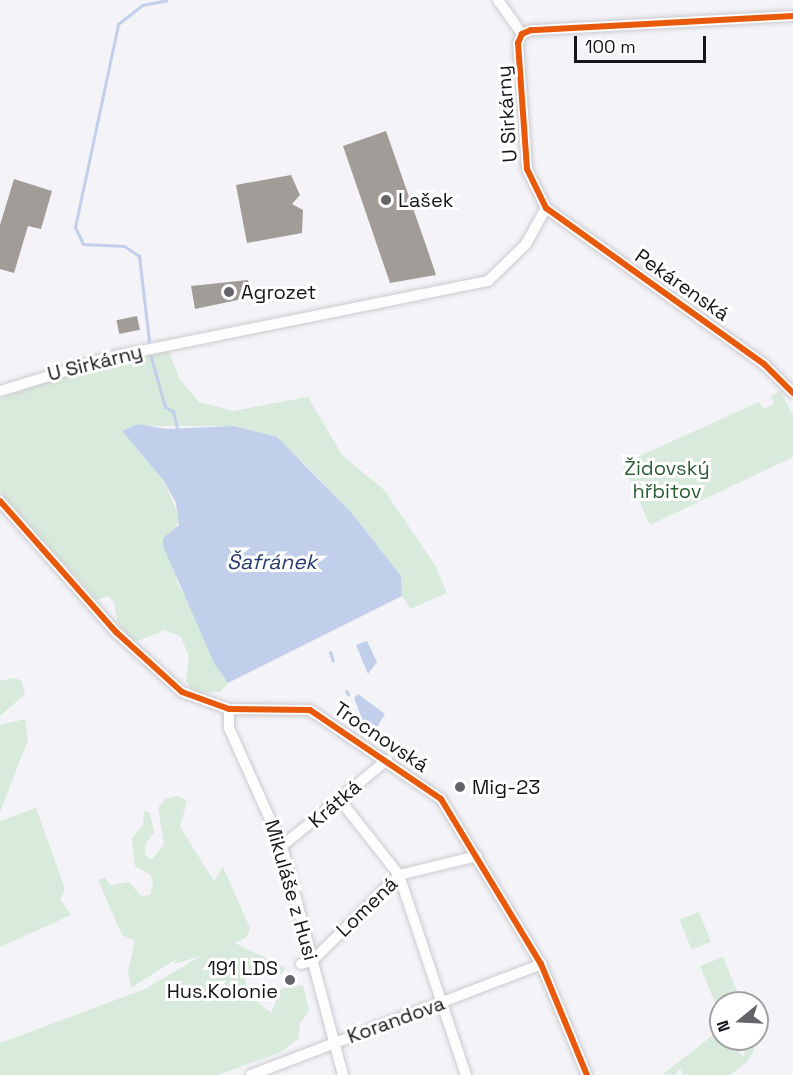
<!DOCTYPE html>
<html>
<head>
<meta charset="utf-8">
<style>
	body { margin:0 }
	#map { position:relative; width:793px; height:1075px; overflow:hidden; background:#f3f3f8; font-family:"Space Grotesk",sans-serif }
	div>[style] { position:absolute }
	.green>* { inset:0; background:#d8eadb; transform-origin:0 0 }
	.water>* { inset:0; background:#c1cfeb }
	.stream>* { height:3px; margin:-1.5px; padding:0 1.5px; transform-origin:1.5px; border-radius:1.5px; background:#c1cfeb }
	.building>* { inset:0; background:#a19c97; transform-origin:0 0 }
	.roads { filter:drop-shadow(0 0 2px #cacacf) drop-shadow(0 0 2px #cacacf) }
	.minor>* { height:10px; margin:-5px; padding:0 5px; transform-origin:5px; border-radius:5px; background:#fdfdfe }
	.cycleway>* { height:6px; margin:-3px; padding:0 3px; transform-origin:3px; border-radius:3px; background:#e8590c }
	.dots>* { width:16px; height:16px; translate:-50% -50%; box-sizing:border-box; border:3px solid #fff; border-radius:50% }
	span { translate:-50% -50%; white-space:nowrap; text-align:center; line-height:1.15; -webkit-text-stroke:6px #fff; paint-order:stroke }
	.street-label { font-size:20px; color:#16161a }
	.poi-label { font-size:20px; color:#16161a }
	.left { translate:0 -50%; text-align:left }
	.right { translate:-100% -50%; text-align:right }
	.park-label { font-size:20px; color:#2a5d32 }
	.water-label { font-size:21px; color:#273c6d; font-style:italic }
	.north { position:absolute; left:709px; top:991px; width:60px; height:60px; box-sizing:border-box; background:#fff; border:2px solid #a2a2a3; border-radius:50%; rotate:252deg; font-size:16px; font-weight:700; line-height:24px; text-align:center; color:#16161a }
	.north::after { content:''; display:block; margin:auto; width:21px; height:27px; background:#636368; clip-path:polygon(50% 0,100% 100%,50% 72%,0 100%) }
	.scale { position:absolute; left:574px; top:36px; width:132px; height:27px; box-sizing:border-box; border:3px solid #16161a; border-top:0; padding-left:8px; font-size:18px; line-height:21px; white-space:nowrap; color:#16161a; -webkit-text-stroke:4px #fff; paint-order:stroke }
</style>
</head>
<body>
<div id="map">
	<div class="green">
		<div style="clip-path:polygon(169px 351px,179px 378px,199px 402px,233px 411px,308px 397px,342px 455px,384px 490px,435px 565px,447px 593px,410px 609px,402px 596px,401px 576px,351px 512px,300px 459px,233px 426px,136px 426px,123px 432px,164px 481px,180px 519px,173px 531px,177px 583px,194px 609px,215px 665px,228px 683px,220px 692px,195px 693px,186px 682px,189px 657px,181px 637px,165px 630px,137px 641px,129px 638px,117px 621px,114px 602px,108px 596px,97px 600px,0 493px,0 399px,78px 369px)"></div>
		<div style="clip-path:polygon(780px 391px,793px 415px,793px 457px,650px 525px,622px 464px,759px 402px,763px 409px,774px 404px,771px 396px)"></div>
		<div style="clip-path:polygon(12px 678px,21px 680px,25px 694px,0 716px,0 681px)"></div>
		<div style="clip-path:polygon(25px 719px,28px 740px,0 812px,0 725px)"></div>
		<div style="clip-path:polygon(178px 796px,187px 801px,180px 827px,214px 881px,223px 867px,250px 928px,246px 938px,235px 943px,286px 968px,281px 974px,253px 969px,243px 973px,250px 996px,271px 1013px,281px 989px,303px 985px,309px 1011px,300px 1023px,298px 1039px,279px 1053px,218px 1075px,0 1075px,0 1043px,145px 989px,201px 956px,174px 964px,176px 959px,131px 988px,128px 971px,135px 941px,122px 935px,98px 880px,105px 877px,110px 885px,129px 882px,141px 896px,150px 895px,153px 884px,151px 875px,135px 866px,132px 838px,143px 825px,144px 811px,150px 813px,154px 833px,146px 843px,145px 855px,152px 860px,164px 844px,158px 808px,165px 799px)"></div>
		<div style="clip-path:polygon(36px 808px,65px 889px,60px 899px,71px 915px,0 947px,0 821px)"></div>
		<div style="left:699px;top:912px;width:32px;height:21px;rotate:68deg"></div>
		<div style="clip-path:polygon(723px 957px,741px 1001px,721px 1003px,718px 1010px,700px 966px)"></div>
		<div style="clip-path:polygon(721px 1029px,721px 1039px,729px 1039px,743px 1057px,748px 1039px,754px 1039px,754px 1050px,747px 1062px,730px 1075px,684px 1075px,680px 1069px,675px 1075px,663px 1074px)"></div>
	</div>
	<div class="water">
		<div style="clip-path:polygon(138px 424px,166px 429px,233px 426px,277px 437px,351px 512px,401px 576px,402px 596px,228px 683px,215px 665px,163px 546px,163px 538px,179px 525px,176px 503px,164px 481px,122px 431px)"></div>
		<div style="clip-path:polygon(367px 641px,377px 662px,368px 674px,356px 645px)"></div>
		<div style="clip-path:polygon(358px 694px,385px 714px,377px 727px,365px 727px,354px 698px)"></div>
	</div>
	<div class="stream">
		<div style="left:149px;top:341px;width:86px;rotate:-96.7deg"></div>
		<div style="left:139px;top:256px;width:18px;rotate:-146deg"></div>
		<div style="left:124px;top:246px;width:41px;rotate:-177.2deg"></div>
		<div style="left:83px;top:244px;width:19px;rotate:-115deg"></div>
		<div style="left:75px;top:227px;width:208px;rotate:-78deg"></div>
		<div style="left:118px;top:24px;width:31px;rotate:-38deg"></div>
		<div style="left:142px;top:5px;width:25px;rotate:-11deg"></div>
		<div style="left:151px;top:357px;width:52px;rotate:74.4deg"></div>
		<div style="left:165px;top:407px;width:9px;rotate:27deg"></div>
		<div style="left:173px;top:411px;width:22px;rotate:77deg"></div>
		<div style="left:330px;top:652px;width:9px;rotate:72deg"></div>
		<div style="left:346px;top:691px;width:4px;rotate:56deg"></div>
	</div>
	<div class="building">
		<div style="clip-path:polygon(386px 131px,429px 254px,436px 275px,390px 283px,343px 146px)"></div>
		<div style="clip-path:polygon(291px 175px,300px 195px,292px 204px,303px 210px,302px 233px,247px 243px,236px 185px)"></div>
		<div style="clip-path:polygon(14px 179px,52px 191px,41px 229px,28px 226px,14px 273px,0 269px,0 225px)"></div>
		<div style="clip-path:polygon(248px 280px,252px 297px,195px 309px,191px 286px)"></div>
		<div style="left:137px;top:316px;width:14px;height:21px;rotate:78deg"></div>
	</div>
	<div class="roads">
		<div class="minor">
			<div style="left:498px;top:0;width:42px;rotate:54.8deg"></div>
			<div style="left:793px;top:16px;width:262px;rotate:176.9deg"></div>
			<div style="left:531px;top:30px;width:10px;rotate:156deg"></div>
			<div style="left:522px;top:34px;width:10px;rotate:114deg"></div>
			<div style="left:518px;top:43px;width:126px;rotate:85.9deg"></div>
			<div style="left:527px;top:169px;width:43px;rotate:64deg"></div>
			<div style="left:546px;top:208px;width:268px;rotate:35.6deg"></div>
			<div style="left:764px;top:364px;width:41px;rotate:45deg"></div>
			<div style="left:0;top:391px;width:116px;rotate:-17deg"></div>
			<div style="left:111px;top:357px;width:385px;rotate:-11.4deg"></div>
			<div style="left:488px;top:281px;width:53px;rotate:-44.2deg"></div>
			<div style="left:526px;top:244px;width:41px;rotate:-60.9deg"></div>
			<div style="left:0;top:501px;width:175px;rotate:48.5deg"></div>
			<div style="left:116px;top:632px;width:89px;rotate:42.3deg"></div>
			<div style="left:182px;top:692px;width:50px;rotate:19.9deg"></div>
			<div style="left:229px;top:709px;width:81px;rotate:0.7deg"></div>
			<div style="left:310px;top:710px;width:158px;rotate:34.2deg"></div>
			<div style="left:441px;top:799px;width:193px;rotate:58.8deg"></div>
			<div style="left:541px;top:964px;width:120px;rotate:67.5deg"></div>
			<div style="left:229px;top:709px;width:19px;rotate:90deg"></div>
			<div style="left:229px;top:728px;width:129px;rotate:65.8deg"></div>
			<div style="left:282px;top:846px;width:237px;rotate:75.1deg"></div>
			<div style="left:340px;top:800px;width:95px;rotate:51.8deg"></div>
			<div style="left:399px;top:875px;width:211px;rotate:71.5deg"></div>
			<div style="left:282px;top:846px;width:136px;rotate:-39.3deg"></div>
			<div style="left:301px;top:964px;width:11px;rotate:-15deg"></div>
			<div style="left:312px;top:961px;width:122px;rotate:-44.7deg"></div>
			<div style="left:399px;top:875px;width:80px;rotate:-13.7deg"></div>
			<div style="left:251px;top:1075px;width:311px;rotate:-20.9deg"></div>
		</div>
	</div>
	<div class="cycleway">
		<div style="left:793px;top:16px;width:262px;rotate:176.9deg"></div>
		<div style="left:531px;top:30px;width:10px;rotate:156deg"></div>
		<div style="left:522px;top:34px;width:10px;rotate:114deg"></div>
		<div style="left:518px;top:43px;width:126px;rotate:85.9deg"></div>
		<div style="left:527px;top:169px;width:43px;rotate:64deg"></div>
		<div style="left:546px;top:208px;width:268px;rotate:35.6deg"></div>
		<div style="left:764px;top:364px;width:41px;rotate:45deg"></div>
		<div style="left:0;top:501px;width:175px;rotate:48.5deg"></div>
		<div style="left:116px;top:632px;width:89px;rotate:42.3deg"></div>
		<div style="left:182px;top:692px;width:50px;rotate:19.9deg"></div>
		<div style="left:229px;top:709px;width:81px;rotate:0.7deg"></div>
		<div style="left:310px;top:710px;width:158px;rotate:34.2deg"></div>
		<div style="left:441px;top:799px;width:193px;rotate:58.8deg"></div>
		<div style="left:541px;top:964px;width:120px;rotate:67.5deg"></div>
	</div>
	<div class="dots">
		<div style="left:386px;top:200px;background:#636368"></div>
		<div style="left:229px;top:292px;background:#636368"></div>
		<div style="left:460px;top:787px;background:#636368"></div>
		<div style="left:290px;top:980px;background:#636368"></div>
	</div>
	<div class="street-label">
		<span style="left:507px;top:114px;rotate:-94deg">U Sirkárny</span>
		<span style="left:682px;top:285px;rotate:35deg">Pekárenská</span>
		<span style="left:95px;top:363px;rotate:-14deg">U Sirkárny</span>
		<span style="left:381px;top:737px;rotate:34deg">Trocnovská</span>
		<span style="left:335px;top:804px;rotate:-41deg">Krátká</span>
		<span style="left:291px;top:890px;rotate:74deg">Mikuláše z Husi</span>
		<span style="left:367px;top:907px;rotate:-44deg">Lomená</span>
		<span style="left:396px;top:1020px;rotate:-20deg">Korandova</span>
	</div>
	<div class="poi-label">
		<span class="left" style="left:398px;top:200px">Lašek</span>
		<span class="left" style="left:241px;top:292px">Agrozet</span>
		<span class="left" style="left:472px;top:787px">Mig-23</span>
		<span class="right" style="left:278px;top:980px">191 LDS<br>Hus.Kolonie</span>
	</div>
	<div class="park-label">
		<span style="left:667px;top:480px">Židovský<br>hřbitov</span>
	</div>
	<div class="water-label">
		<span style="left:272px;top:562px">Šafránek</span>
	</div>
	<div class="north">N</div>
	<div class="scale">100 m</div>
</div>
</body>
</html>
